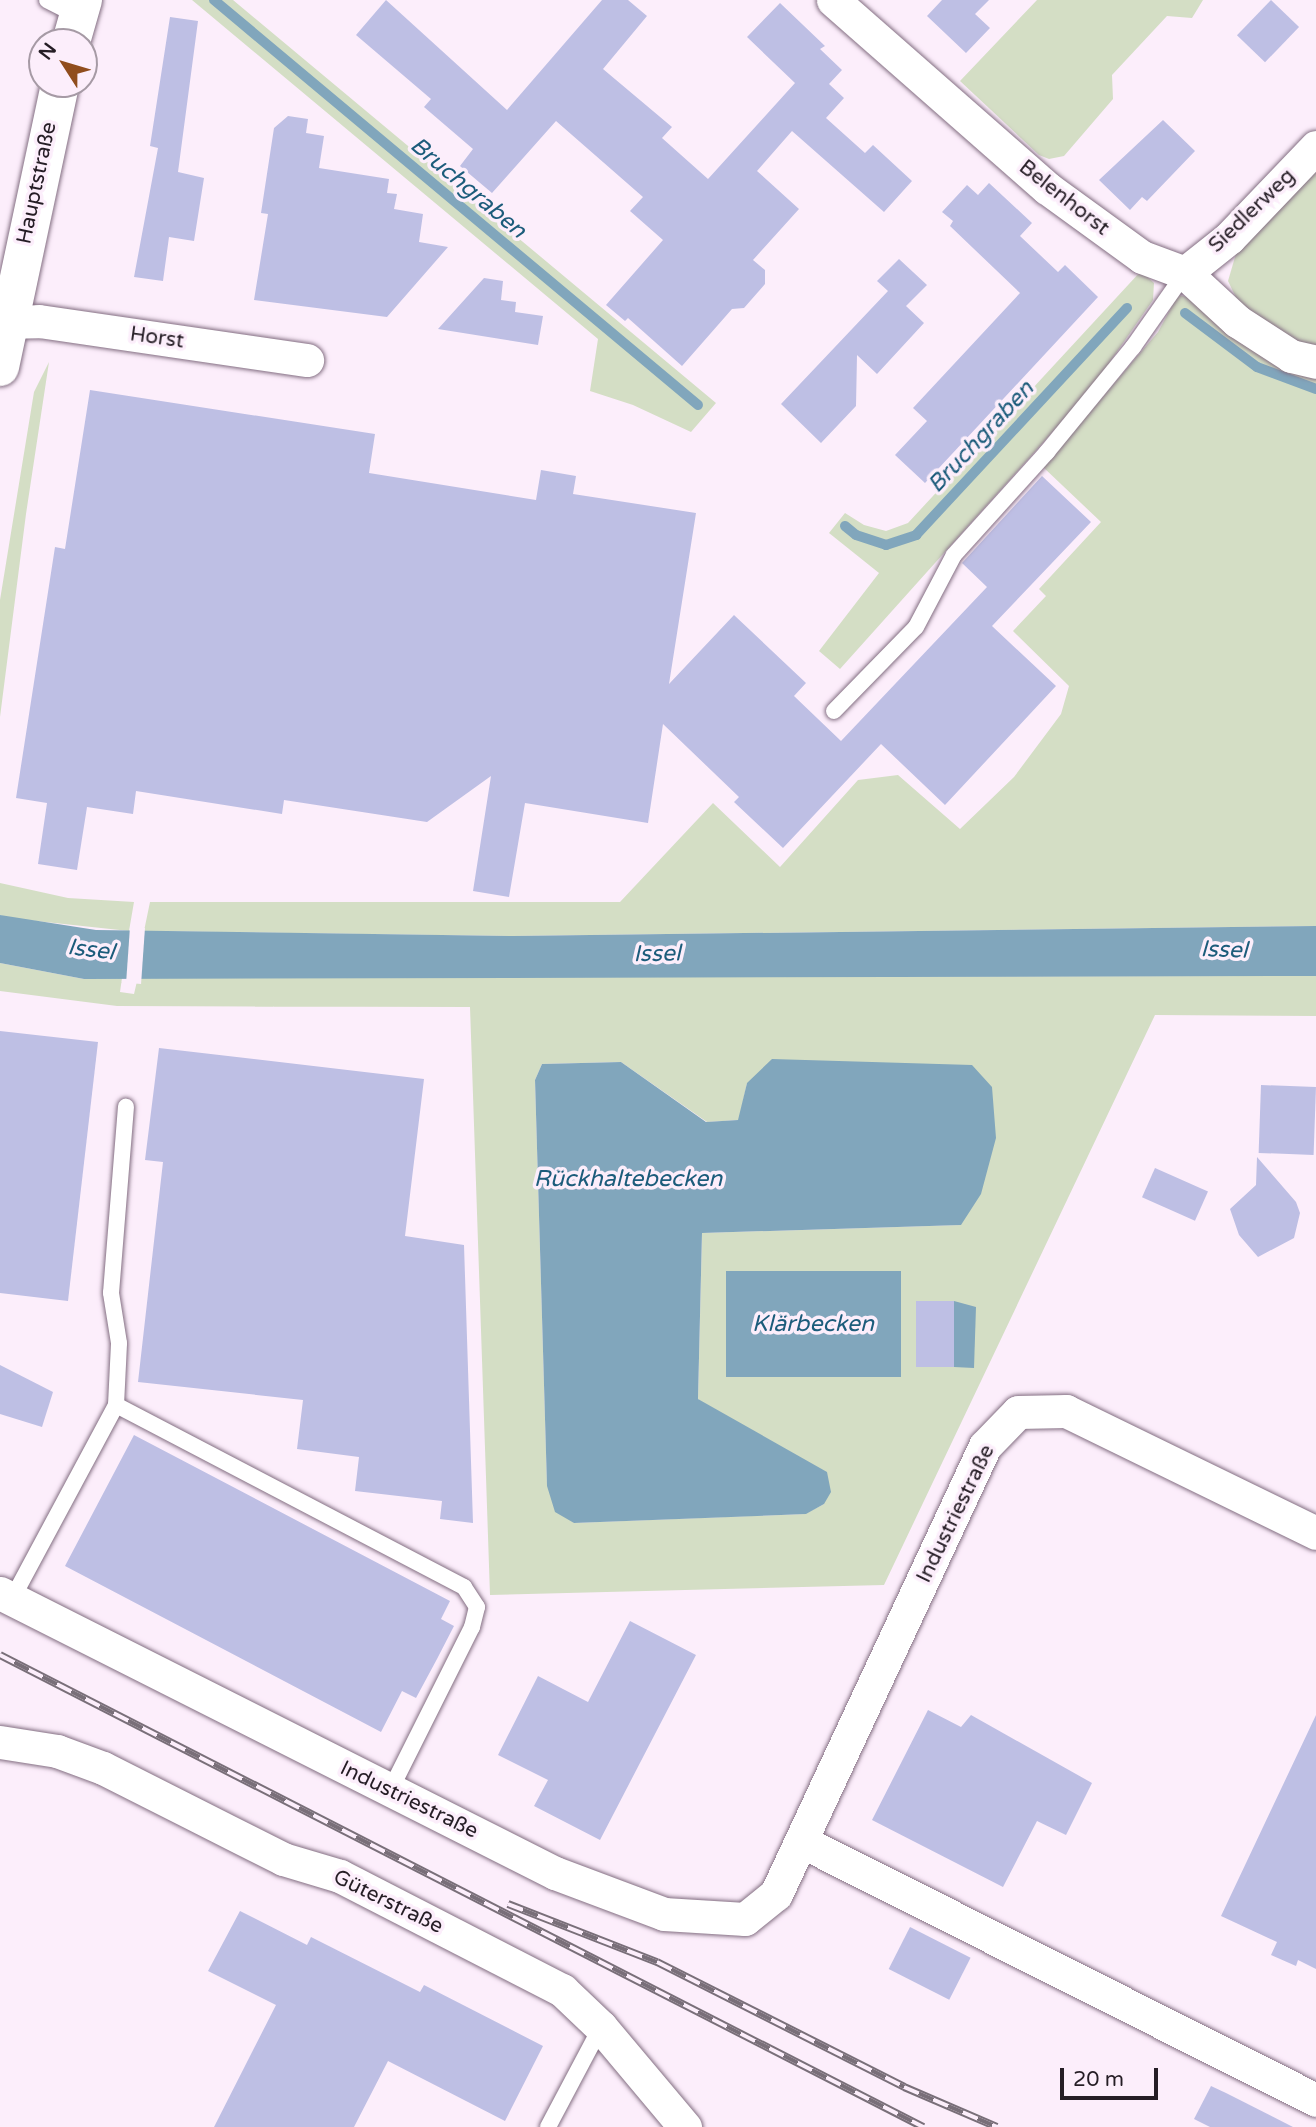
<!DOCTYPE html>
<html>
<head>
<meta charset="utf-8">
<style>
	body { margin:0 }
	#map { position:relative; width:1316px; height:2127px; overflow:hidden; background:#fceefb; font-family:"Varela Round",sans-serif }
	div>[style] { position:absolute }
	.green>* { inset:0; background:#d4dec5 }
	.water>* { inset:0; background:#81a6bc; transform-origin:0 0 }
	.pier>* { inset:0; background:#fceefb; transform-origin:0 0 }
	.stream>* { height:10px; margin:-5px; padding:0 5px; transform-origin:5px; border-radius:5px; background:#81a6bc }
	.building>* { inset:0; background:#bebfe4; transform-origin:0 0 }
	.roads { filter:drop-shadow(0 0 2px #836e82) drop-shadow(0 0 2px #836e82) }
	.lane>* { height:16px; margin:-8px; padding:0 8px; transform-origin:8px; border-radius:8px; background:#fff }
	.street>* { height:33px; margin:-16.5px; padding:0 16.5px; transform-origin:16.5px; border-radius:16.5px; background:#fff }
	.secondary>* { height:38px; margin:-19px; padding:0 19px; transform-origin:19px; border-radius:19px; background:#fff }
	.rail>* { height:8px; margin-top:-4px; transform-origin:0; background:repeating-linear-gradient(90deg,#fceefb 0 16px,#796f79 0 32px); box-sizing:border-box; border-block:2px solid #796f79 }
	span { translate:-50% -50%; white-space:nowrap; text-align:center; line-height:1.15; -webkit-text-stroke:7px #fceefb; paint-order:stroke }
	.street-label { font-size:21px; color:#251d25 }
	.water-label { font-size:23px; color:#1c5c7b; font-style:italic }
	.north { position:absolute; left:28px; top:28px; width:70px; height:70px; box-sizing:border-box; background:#fceefb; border:2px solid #a69aa5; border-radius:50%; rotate:307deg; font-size:19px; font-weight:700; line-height:28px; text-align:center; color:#251d25 }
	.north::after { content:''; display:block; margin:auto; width:24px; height:32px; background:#904d1d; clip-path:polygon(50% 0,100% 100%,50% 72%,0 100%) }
	.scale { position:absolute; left:1060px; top:2068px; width:98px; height:32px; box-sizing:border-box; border:4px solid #251d25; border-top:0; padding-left:9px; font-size:21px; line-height:24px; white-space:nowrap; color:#251d25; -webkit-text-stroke:5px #fceefb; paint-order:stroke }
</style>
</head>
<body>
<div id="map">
	<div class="green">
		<div style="clip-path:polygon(192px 0,233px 0,716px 403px,691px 432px,633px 405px,590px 391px,598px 339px)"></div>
		<div style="clip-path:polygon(1037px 0,1203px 0,1192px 18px,1167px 16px,1112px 75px,1113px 99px,1064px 156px,1049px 159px,1039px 155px,960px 81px)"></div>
		<div style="clip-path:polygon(1316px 165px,1316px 354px,1244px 314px,1228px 281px,1238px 247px)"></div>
		<div style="clip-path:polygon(1141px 271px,1154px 283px,1153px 300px,1091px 389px,840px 669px,819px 651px,879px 573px,829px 533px,845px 513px,864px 525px,886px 531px,908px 523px)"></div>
		<div style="clip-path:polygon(1178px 295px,1192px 298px,1316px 375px,1316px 926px,513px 936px,144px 931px,150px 902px,620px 902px,713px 803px,780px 867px,858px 780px,898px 775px,960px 829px,1014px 777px,1061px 714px,1069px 686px,1013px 631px,1046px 596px,1039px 589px,1101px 522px,1043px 467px,1158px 332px)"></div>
		<div style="clip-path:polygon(49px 362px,26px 514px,0 717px,0 600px,34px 392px)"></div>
		<div style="clip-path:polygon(0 883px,68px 898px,134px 902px,129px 931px,8px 918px,0 915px)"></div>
		<div style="clip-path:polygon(evenodd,0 963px,84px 979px,122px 978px,120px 992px,134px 994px,138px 977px,156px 977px,1316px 976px,1316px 1016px,1155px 1015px,884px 1585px,490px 1595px,470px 1007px,117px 1006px,0 991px,0 963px,621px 1062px,707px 1122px,739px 1120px,747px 1083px,961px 1225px,702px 1233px,698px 1399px,824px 1504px,805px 1514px,574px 1523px,547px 1485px,535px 1080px,542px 1064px,621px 1062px)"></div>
	</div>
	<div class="water">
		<div style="clip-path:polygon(0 915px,96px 930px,513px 936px,1316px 926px,1316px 976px,84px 979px,0 963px)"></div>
		<div style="clip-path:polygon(772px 1059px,972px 1065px,992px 1087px,996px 1138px,981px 1194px,961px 1225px,702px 1233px,698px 1399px,827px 1472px,831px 1492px,824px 1504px,806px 1514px,574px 1523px,555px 1512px,547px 1486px,535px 1080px,542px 1064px,621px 1062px,706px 1122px,738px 1120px,747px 1083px)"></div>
		<div style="left:726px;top:1271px;width:175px;height:106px"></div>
		<div style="clip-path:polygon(954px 1301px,976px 1307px,974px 1368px,954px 1367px)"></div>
	</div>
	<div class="pier">
		<div style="left:130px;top:927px;width:15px;height:56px;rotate:4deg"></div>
	</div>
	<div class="stream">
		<div style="left:214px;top:0;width:631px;rotate:39.92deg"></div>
		<div style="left:1185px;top:313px;width:90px;rotate:36.9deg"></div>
		<div style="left:1257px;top:367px;width:63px;rotate:20.4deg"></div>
		<div style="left:845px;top:526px;width:14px;rotate:39deg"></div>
		<div style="left:856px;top:535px;width:32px;rotate:18deg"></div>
		<div style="left:886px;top:545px;width:32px;rotate:-18deg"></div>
		<div style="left:916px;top:535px;width:310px;rotate:-47.1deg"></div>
	</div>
	<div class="building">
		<div style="clip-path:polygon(386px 0,507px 110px,602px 0,628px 0,647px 16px,603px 69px,672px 127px,662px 138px,708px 179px,795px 83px,747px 37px,780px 3px,825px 46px,820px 49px,842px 70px,829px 84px,844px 98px,826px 118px,865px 153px,873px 145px,912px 181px,884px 212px,792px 131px,757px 171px,799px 209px,753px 260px,765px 270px,765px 284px,744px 308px,732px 309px,682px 366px,628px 318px,625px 321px,606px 305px,663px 240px,630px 211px,643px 197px,556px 121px,492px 193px,460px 166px,473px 149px,424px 107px,431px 99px,356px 35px)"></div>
		<div style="clip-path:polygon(942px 0,989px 0,975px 14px,990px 28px,966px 53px,927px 16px)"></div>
		<div style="left:1271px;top:0;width:39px;height:49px;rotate:44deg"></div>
		<div style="clip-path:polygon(170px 17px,198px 21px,178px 172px,204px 178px,194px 241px,169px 237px,163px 281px,134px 277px,158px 148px,150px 146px)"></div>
		<div style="clip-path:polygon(288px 116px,308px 119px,306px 133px,324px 136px,319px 168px,389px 179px,387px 193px,397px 194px,394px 209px,423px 214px,419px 242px,448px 247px,387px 317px,254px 300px,268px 214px,261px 213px,274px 128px)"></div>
		<div style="clip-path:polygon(1163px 120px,1195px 151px,1147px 201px,1142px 197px,1130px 210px,1099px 180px)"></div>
		<div style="clip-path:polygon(989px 183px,1032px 223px,1020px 236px,1058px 272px,1065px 265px,1098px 297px,925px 483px,895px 455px,927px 421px,913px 408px,1020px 293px,950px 226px,953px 221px,942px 212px,967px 185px,978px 195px)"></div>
		<div style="clip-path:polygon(899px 259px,927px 285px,906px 306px,924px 323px,877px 374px,857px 355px,856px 406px,821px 443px,781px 404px,888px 291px,877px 281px)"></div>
		<div style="clip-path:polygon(484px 278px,503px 281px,501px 300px,516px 302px,515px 312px,543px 316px,538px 345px,438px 329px)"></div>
		<div style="clip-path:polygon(90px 390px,375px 434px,369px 473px,536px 500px,541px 470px,576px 476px,573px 494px,696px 513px,669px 684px,734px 615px,806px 683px,794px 696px,841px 741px,987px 587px,962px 563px,1042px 476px,1091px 522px,992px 626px,1056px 686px,945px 805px,881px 744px,783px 848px,734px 802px,739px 797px,663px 724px,648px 823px,525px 803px,509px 897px,473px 891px,491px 776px,427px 822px,284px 800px,282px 814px,136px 791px,133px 814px,87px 807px,77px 870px,38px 864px,47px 803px,16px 798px,55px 547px,65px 549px)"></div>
		<div style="clip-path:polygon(0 1031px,98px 1042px,68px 1301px,0 1293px)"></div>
		<div style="clip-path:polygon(159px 1048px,424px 1079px,405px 1236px,464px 1245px,473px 1523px,440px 1519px,442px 1501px,355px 1491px,359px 1457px,297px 1449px,303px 1400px,138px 1382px,163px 1162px,145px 1160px)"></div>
		<div style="left:1261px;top:1085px;width:55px;height:68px;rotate:2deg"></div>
		<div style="clip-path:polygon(1257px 1157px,1296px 1202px,1300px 1213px,1294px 1238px,1258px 1257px,1239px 1235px,1230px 1209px,1256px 1185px)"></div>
		<div style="left:1155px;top:1168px;width:58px;height:32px;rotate:24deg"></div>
		<div style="left:916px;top:1301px;width:38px;height:66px"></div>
		<div style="clip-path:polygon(0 1365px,53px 1392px,42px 1427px,0 1414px)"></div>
		<div style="clip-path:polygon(134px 1435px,450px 1601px,441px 1619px,454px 1626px,437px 1659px,416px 1698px,402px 1691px,381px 1732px,65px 1566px)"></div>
		<div style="clip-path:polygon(630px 1621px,696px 1655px,600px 1840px,534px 1806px,548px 1780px,498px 1755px,538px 1676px,588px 1702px)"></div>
		<div style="clip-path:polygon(928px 1710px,961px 1727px,971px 1715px,1092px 1783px,1066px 1835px,1037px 1821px,1003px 1887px,872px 1820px)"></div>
		<div style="clip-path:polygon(1316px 1715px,1316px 1969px,1298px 1960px,1296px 1966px,1271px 1955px,1277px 1942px,1221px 1916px)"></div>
		<div style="clip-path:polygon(240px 1911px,307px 1945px,311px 1937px,420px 1992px,424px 1985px,543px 2046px,505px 2121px,388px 2061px,354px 2127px,214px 2127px,276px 2005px,208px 1971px)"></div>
		<div style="left:910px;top:1927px;width:68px;height:47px;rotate:27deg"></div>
		<div style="clip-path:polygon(1211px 2086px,1226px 2093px,1293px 2127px,1210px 2127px,1194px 2119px)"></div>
	</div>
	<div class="roads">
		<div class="lane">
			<div style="left:47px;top:0;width:36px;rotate:27deg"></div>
			<div style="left:834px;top:711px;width:117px;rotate:-45.7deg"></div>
			<div style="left:916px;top:627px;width:81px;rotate:-62.2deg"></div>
			<div style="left:954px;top:555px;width:139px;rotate:-47.9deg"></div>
			<div style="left:1047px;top:452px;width:136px;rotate:-50.7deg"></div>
			<div style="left:1133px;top:347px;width:90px;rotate:-54.9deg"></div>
			<div style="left:116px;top:1405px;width:393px;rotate:27.6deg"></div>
			<div style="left:464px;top:1587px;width:24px;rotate:57deg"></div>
			<div style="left:477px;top:1607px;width:21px;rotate:104deg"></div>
			<div style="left:472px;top:1627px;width:183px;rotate:116.6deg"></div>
			<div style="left:11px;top:1601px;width:222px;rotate:-61.8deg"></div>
			<div style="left:116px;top:1405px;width:62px;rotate:-87.2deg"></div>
			<div style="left:119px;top:1343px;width:51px;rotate:-99.1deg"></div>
			<div style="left:111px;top:1293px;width:187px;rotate:-85.4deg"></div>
			<div style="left:548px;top:2127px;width:113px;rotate:-62.1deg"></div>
		</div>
		<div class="street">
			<div style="left:833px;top:0;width:285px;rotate:41.3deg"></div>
			<div style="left:1047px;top:188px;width:117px;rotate:36deg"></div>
			<div style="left:1142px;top:257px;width:46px;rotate:20.4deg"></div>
			<div style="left:1185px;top:273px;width:71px;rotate:42.7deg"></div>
			<div style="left:1237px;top:321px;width:64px;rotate:32.9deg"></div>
			<div style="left:1291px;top:356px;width:26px;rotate:13deg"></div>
			<div style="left:1185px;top:273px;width:56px;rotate:-38.5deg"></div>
			<div style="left:1229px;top:238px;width:126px;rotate:-46.3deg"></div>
			<div style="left:0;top:322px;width:39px;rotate:-1deg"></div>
			<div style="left:39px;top:321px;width:271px;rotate:8.3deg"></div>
			<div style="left:0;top:1593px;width:622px;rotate:26.77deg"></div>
			<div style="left:555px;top:1873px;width:116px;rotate:20.6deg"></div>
			<div style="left:664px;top:1914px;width:81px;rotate:3.5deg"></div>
			<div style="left:745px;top:1919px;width:40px;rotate:-39deg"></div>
			<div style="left:776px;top:1894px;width:494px;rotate:-65deg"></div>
			<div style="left:985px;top:1446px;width:47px;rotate:-45.9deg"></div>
			<div style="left:1018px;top:1412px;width:48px;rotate:-1.2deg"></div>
			<div style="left:1066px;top:1411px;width:278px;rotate:26deg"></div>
			<div style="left:0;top:1742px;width:58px;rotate:9deg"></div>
			<div style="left:57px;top:1751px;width:49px;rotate:20.3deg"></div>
			<div style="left:103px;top:1768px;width:202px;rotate:26.8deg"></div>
			<div style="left:283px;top:1859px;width:59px;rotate:16.6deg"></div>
			<div style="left:340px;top:1876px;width:250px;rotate:27.2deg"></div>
			<div style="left:562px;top:1990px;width:54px;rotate:43.5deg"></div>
			<div style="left:601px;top:2027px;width:131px;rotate:50deg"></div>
			<div style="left:803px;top:1842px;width:574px;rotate:26.7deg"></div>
		</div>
		<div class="secondary">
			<div style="left:71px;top:42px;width:44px;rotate:-74.1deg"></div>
			<div style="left:0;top:367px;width:289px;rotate:-78deg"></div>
		</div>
	</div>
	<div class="rail">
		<div style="left:0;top:1655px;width:1037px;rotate:27.08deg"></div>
		<div style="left:508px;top:1904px;width:160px;rotate:21.3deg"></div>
		<div style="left:657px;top:1962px;width:277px;rotate:26.8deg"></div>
		<div style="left:904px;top:2087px;width:101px;rotate:23.3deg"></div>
	</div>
	<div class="street-label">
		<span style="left:37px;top:183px;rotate:-78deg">Hauptstraße</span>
		<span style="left:1064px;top:198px;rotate:38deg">Belenhorst</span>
		<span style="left:1252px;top:211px;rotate:-44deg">Siedlerweg</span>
		<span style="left:157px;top:338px;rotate:8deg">Horst</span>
		<span style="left:956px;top:1514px;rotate:-64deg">Industriestraße</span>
		<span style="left:409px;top:1800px;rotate:26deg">Industriestraße</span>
		<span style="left:388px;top:1902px;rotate:26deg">Güterstraße</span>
	</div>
	<div class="water-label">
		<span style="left:468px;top:188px;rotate:40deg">Bruchgraben</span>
		<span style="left:981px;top:437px;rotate:-47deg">Bruchgraben</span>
		<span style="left:91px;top:950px;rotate:7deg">Issel</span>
		<span style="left:1224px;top:950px;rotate:2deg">Issel</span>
		<span style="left:657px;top:954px;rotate:-1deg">Issel</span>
		<span style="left:628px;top:1179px">Rückhaltebecken</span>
		<span style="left:813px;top:1324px">Klärbecken</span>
	</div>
	<div class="north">N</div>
	<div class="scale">20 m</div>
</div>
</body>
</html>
